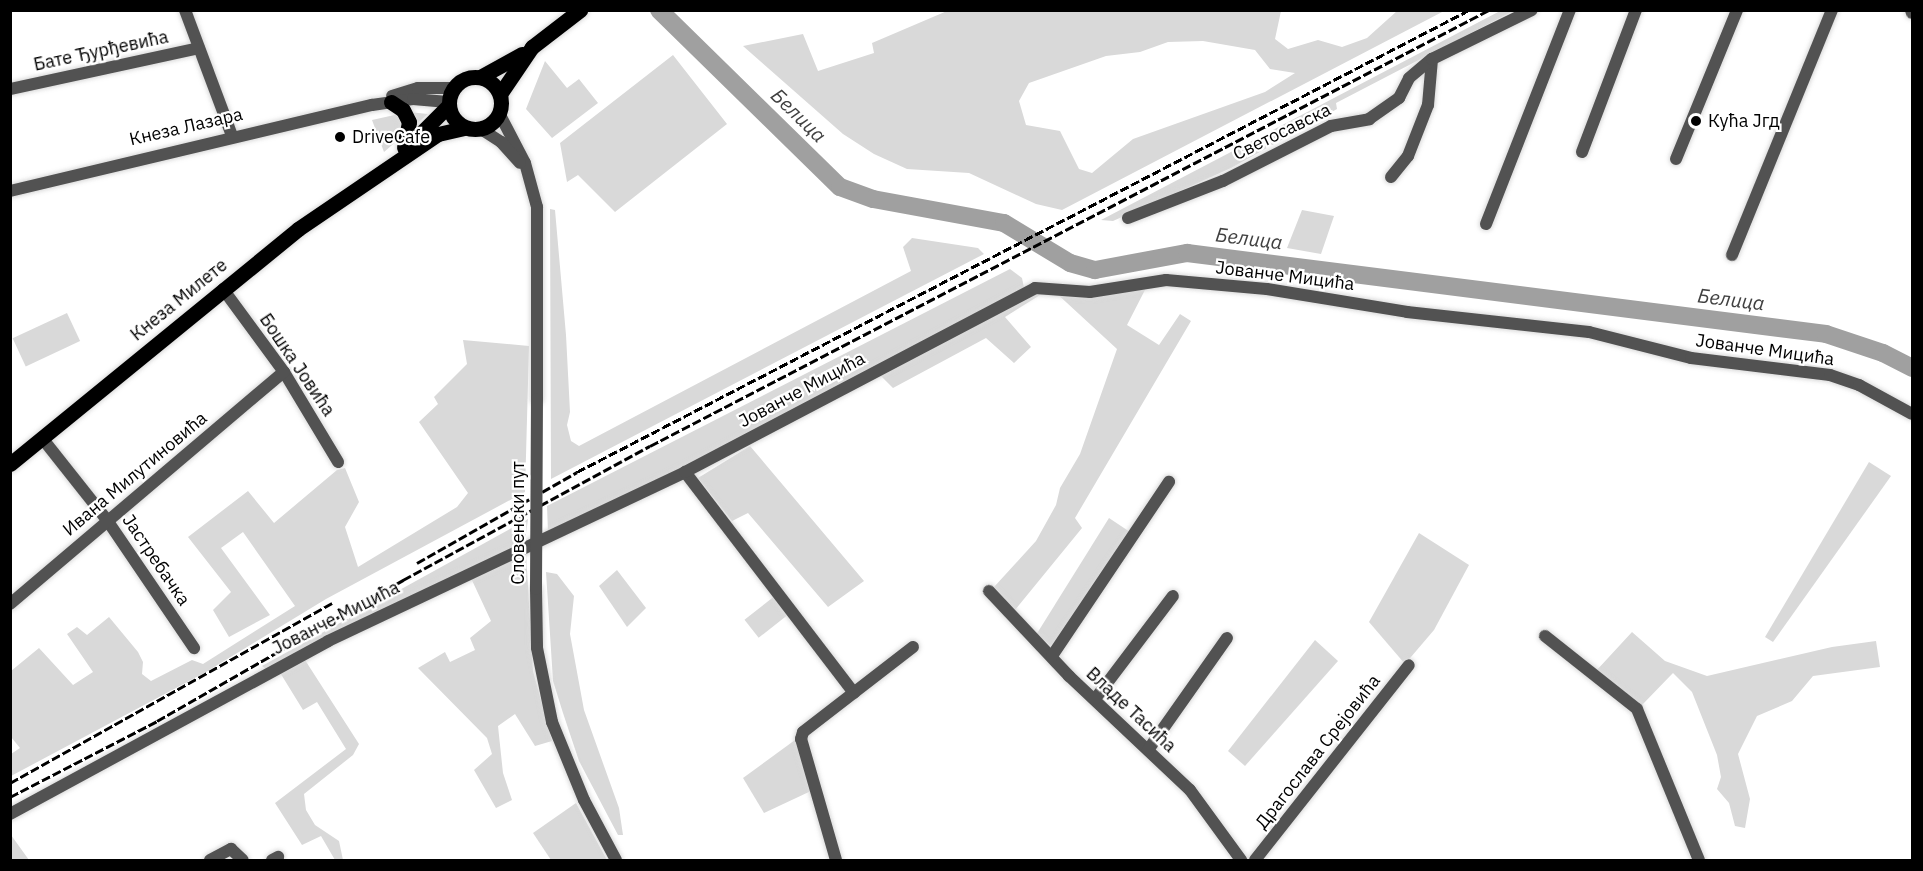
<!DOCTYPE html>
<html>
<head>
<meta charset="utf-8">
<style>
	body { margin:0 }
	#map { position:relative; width:1923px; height:871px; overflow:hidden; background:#fff; font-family:"IBM Plex Sans",sans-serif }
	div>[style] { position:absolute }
	.green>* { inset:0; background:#d9d9d9; transform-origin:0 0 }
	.river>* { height:18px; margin:-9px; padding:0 9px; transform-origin:9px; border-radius:9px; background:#a0a0a0 }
	.roads { filter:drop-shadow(0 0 2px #dbdbdb) drop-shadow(0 0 2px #dbdbdb) }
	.minor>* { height:12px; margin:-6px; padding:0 6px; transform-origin:6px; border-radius:6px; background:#525252 }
	.major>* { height:15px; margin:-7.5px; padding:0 7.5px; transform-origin:7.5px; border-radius:7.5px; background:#000 }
	.major>.ring { margin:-7.5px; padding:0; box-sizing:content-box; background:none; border:15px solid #000; border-radius:50% }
	.rail>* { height:3px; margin-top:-1.5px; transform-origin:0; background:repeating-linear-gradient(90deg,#000 0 9px,transparent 0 12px) }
	.minor-bridge>* { height:12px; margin:-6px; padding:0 6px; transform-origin:6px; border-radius:6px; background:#525252 }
	.dots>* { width:16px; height:16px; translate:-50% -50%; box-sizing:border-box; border:3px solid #fff; border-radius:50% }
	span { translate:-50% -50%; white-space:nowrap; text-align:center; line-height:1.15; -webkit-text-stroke:4.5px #fff; paint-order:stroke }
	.street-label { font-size:18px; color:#000 }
	.poi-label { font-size:18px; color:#000 }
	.left { translate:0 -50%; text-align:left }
	.water-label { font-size:20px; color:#414141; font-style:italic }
	.frame { position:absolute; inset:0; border:12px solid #000; pointer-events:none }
</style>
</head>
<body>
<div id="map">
	<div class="green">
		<div style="clip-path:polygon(evenodd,1281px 11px,1275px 39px,1288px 49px,1318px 40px,1342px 47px,1367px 38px,1397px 11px,1444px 11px,1062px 210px,1036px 204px,969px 173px,907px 169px,874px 154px,843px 134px,743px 46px,803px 34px,818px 71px,874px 53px,872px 43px,947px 11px,1281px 11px,1203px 41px,1255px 50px,1270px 69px,1295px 73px,1265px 92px,1133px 139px,1092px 173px,1079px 169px,1060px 131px,1026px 125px,1019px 101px,1029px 83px,1106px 56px,1140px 52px,1168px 42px,1203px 41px)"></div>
		<div style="clip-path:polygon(1500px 11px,1513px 11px,1336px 103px,1337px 109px,1231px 168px,1113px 221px,1101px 220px)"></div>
		<div style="clip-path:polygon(673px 55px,727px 124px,615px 212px,578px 175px,567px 182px,560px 143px)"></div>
		<div style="clip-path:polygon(545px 61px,567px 88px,579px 79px,598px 103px,552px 138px,526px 109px)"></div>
		<div style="clip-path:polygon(408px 112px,428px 114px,384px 152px,372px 120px)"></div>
		<div style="clip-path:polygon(550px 209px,555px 210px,566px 335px,570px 412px,567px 425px,571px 441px,579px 446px,911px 271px,903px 247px,912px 238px,978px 248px,984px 254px,551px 479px)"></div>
		<div style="clip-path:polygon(1302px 210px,1334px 216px,1321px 254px,1287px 248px)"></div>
		<div style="clip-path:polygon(1010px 269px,1022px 278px,1024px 288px,672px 473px,548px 532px,547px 506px)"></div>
		<div style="clip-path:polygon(1146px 288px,1127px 325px,1159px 345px,1180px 314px,1191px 321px,1075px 518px,1082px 528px,1015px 610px,994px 587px,1036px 541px,1056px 505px,1060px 488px,1080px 454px,1117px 349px,1054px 291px,1040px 295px,1005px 317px,1031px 347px,1014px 363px,986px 338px,893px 388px,881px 376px,1044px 289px,1102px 296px)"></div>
		<div style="left:67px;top:313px;width:31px;height:60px;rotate:65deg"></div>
		<div style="clip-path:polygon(463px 340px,529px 346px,525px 492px,326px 599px,206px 672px,11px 776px,11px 754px,20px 748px,11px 737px,11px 671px,39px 648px,73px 685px,93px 672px,67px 634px,77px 627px,87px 635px,109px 617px,138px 652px,143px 662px,142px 674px,151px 681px,192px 660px,203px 664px,295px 606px,243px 532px,221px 548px,270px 615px,229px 637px,213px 610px,231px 592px,188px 537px,248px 491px,274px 523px,337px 470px,345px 468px,359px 502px,345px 527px,358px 567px,457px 507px,468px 493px,419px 422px,438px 404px,434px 397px,467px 364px)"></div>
		<div style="clip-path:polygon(750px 446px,864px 581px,828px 607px,748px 513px,732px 521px,698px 478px)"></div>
		<div style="clip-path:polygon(1869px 462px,1891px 476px,1773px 642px,1765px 637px)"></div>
		<div style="clip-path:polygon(1109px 518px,1130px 532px,1054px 644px,1050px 645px,1036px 635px)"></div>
		<div style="clip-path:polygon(528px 519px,525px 541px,266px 669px,262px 666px)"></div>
		<div style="clip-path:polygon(1419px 533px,1469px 565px,1434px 630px,1405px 664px,1369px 622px)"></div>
		<div style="clip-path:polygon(526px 553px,533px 671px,552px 741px,535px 746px,515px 714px,498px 726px,503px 773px,512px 800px,496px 808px,474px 770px,492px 754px,487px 738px,418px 668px,445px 652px,450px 662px,475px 650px,470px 638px,491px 621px,470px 576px)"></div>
		<div style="clip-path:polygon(617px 570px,646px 608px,627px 627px,599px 586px)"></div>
		<div style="clip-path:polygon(546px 572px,557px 574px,574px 596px,570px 634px,584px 710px,619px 808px,623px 835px,618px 835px,579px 761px,563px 713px,553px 681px)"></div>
		<div style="left:776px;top:595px;width:23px;height:40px;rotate:52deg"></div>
		<div style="clip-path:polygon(1632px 632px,1665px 661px,1707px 676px,1832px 647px,1876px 641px,1880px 667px,1813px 676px,1792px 701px,1757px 716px,1738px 754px,1750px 799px,1745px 828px,1735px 826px,1729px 803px,1717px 789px,1721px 777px,1717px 755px,1692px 692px,1673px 673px,1642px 705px,1596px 671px)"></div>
		<div style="clip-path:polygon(1315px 640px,1338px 661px,1245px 766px,1228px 751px)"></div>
		<div style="clip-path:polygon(305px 660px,359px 744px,353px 755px,304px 794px,306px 810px,315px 825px,339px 841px,343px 860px,335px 860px,321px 836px,302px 845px,275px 803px,346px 749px,317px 702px,303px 710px,279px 671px)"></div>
		<div style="clip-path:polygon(795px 740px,811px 791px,764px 813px,743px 778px)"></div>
		<div style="clip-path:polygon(576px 803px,607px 860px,551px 860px,533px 833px)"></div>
		<div style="clip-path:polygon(11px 835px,29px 860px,11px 860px)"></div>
	</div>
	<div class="river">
		<div style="left:659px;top:10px;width:253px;rotate:44.4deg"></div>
		<div style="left:840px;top:187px;width:35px;rotate:20deg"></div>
		<div style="left:873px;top:199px;width:133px;rotate:10.4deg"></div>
		<div style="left:1004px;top:223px;width:77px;rotate:31.2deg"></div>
		<div style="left:1070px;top:263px;width:26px;rotate:16deg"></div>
		<div style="left:1095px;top:270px;width:94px;rotate:-10.5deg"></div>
		<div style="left:1187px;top:253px;width:644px;rotate:7.22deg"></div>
		<div style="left:1826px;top:334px;width:60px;rotate:18.4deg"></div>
		<div style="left:1883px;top:353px;width:33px;rotate:27deg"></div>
	</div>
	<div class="roads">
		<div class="minor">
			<div style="left:185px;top:10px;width:134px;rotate:69.5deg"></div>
			<div style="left:1911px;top:10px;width:3px;rotate:72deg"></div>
			<div style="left:10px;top:89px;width:193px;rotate:-12.2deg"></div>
			<div style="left:392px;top:96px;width:27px;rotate:-17deg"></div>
			<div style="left:418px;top:88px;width:35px"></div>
			<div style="left:499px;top:113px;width:56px;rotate:62.5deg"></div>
			<div style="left:525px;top:163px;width:46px;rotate:74.7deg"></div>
			<div style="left:537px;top:207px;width:192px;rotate:90deg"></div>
			<div style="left:481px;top:129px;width:24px;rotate:33deg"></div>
			<div style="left:501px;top:142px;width:28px;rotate:48deg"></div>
			<div style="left:1582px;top:152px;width:152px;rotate:-69.2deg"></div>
			<div style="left:1676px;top:159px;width:161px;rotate:-67.7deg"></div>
			<div style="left:1391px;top:177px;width:27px;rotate:-51deg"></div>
			<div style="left:1408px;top:156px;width:55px;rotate:-68.6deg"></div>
			<div style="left:1428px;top:105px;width:46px;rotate:-85deg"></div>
			<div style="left:10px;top:191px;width:372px;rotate:-13.4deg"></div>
			<div style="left:372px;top:105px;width:41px;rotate:-8.3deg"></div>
			<div style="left:413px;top:99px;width:35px;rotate:5deg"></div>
			<div style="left:1128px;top:218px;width:102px;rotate:-21.3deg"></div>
			<div style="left:1223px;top:181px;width:121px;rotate:-27deg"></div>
			<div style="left:1331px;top:126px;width:39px;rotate:-10deg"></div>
			<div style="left:1369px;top:119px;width:37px;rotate:-35deg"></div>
			<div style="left:1399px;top:98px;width:22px;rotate:-63deg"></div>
			<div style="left:1409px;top:78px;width:30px;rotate:-40deg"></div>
			<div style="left:1432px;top:59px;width:111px;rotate:-26.1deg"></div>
			<div style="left:1486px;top:224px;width:230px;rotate:-68.6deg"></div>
			<div style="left:1732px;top:255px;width:265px;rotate:-67.8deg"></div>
			<div style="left:223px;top:289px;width:103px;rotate:53.7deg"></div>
			<div style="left:284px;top:372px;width:105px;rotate:59deg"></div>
			<div style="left:42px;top:438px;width:105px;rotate:51.6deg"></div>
			<div style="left:107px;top:520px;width:155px;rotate:55.8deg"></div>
			<div style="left:685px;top:472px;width:278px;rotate:52.6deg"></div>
			<div style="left:536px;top:589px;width:59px;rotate:89deg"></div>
			<div style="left:537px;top:648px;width:76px;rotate:78.5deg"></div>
			<div style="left:552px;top:722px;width:84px;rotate:67.7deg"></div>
			<div style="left:584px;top:800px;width:68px;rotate:61.9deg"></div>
			<div style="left:989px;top:591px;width:117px;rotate:46.7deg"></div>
			<div style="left:1069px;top:676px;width:166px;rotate:43.3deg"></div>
			<div style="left:1190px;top:790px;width:87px;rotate:53.9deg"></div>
			<div style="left:10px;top:604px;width:359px;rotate:-40.3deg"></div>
			<div style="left:1545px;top:636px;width:117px;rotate:38.4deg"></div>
			<div style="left:1637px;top:709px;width:163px;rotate:67.7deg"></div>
			<div style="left:1052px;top:656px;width:210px;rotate:-56.1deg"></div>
			<div style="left:1095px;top:699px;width:129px;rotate:-52.9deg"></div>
			<div style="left:1148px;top:750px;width:137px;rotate:-54.8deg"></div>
			<div style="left:10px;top:814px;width:362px;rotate:-28.5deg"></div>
			<div style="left:328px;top:641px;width:395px;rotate:-25.3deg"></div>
			<div style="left:685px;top:472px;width:395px;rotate:-27.7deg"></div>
			<div style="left:1035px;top:288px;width:55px;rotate:4.2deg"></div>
			<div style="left:1090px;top:292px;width:77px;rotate:-9deg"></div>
			<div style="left:1166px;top:280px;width:101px;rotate:5.1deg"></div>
			<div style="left:1267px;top:289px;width:142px;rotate:9.3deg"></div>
			<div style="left:1407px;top:312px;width:183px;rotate:6.3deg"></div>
			<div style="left:1589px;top:332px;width:105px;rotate:14.3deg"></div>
			<div style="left:1691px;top:358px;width:140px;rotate:7deg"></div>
			<div style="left:1830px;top:375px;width:31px;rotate:19deg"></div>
			<div style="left:1859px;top:385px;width:60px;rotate:28.7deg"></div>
			<div style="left:210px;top:860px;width:24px;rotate:-28deg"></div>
			<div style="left:231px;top:849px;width:16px;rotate:43deg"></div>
			<div style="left:272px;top:860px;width:7px;rotate:-27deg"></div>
			<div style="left:836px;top:860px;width:126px;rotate:-106.1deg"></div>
			<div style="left:801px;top:739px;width:7px;rotate:-74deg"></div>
			<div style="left:803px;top:732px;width:139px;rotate:-37.7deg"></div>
			<div style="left:1255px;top:860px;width:248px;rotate:-51.7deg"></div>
		</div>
		<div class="major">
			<div class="ring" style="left:449px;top:77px;width:37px;height:37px"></div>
			<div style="left:480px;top:77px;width:48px;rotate:-28.7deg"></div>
			<div style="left:500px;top:94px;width:57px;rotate:-55.8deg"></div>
			<div style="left:532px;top:47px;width:61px;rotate:-37.6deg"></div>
			<div style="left:391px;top:102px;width:14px;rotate:34deg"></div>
			<div style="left:403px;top:110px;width:13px;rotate:63deg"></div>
			<div style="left:409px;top:122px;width:26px;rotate:101deg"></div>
			<div style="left:414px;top:140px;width:48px;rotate:-45deg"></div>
			<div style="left:10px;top:464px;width:372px;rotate:-39.2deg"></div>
			<div style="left:298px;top:229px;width:169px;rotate:-34.2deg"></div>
			<div style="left:438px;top:134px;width:28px;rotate:-13deg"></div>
		</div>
	</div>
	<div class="rail">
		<div style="left:417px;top:563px;width:184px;rotate:-29.6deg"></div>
		<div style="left:577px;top:472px;width:1005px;rotate:-27.38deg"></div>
		<div style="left:10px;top:783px;width:369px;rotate:-29.2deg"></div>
		<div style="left:10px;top:797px;width:165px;rotate:-27.3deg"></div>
		<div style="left:157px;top:721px;width:284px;rotate:-29.8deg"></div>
		<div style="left:403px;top:580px;width:281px;rotate:-28.5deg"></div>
		<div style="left:650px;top:446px;width:946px;rotate:-27.46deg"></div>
	</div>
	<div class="minor-bridge">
		<div style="left:536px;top:589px;width:190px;rotate:-89.7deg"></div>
	</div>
	<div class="dots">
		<div style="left:1696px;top:121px;background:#000"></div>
		<div style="left:340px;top:137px;background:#000"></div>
	</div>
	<div class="street-label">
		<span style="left:101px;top:51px;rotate:-12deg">Бате Ђурђевића</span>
		<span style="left:186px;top:127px;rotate:-13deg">Кнеза Лазара</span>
		<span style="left:1282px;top:132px;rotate:-26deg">Светосавска</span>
		<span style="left:1285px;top:276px;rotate:7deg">Јованче Мицића</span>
		<span style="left:179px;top:300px;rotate:-39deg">Кнеза Милете</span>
		<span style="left:1765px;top:350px;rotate:8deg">Јованче Мицића</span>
		<span style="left:297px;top:365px;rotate:56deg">Бошка Јовића</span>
		<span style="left:802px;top:390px;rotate:-28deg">Јованче Мицића</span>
		<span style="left:135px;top:474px;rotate:-40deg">Ивана Милутиновића</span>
		<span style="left:518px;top:523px;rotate:-90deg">Словенски пут</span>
		<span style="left:156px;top:560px;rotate:56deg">Јастребачка</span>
		<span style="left:336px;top:618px;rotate:-27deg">Јованче Мицића</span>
		<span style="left:1131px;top:710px;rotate:43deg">Владе Тасића</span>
		<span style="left:1318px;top:752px;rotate:-52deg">Драгослава Срејовића</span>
	</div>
	<div class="poi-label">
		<span class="left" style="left:1708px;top:121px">Кућа Јгд</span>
		<span class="left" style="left:352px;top:137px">DriveCafe</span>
	</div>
	<div class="water-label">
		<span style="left:799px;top:115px;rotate:44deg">Белица</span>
		<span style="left:1249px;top:238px;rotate:7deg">Белица</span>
		<span style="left:1731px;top:299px;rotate:7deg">Белица</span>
	</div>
	<div class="frame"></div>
</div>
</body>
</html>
